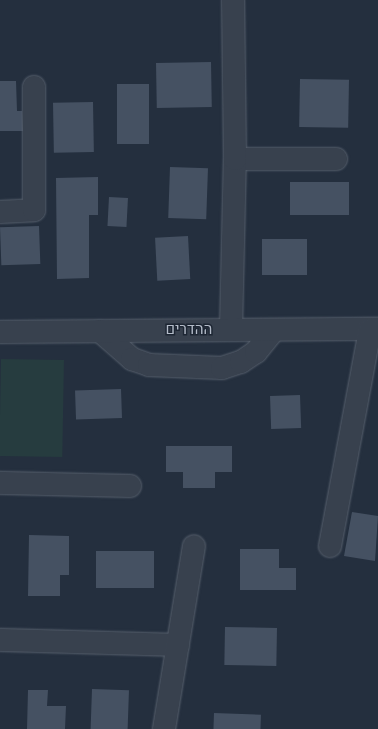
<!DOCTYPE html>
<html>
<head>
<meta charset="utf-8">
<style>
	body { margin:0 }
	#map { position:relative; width:378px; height:729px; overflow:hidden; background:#242f3e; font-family:Jost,Heebo,sans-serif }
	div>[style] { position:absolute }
	.green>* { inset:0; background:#263c3f; transform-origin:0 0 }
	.building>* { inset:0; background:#455162; transform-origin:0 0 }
	.roads { filter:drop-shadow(0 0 1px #565f6c) drop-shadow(0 0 1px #565f6c) }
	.minor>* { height:22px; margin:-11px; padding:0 11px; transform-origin:11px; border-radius:11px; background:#38414e }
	span { translate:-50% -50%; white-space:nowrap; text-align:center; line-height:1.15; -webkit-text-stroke:3px #1d2633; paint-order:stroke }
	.street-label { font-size:15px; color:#b4bcc9 }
</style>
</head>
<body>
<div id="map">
	<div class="green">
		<div style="left:1px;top:359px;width:63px;height:97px;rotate:1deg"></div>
	</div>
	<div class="building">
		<div style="left:211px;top:62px;width:45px;height:55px;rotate:89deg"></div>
		<div style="left:300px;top:79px;width:49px;height:48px;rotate:1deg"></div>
		<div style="clip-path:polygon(0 81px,16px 81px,17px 111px,22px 111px,23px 131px,0 131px)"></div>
		<div style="left:117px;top:84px;width:32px;height:60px"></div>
		<div style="left:93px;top:102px;width:50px;height:40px;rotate:89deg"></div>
		<div style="left:170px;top:167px;width:38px;height:51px;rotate:2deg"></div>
		<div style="clip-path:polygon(98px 177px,98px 215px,89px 215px,89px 278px,57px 279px,56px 178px)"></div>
		<div style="left:290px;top:182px;width:59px;height:33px"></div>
		<div style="left:109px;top:197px;width:19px;height:29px;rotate:3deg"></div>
		<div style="left:39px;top:226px;width:38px;height:39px;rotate:88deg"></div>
		<div style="left:188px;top:236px;width:43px;height:33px;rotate:87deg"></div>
		<div style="left:262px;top:239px;width:45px;height:36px"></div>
		<div style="left:121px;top:389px;width:29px;height:46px;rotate:88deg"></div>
		<div style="left:300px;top:395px;width:33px;height:30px;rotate:88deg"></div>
		<div style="clip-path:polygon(166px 446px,232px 446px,232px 472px,215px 472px,215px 488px,183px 488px,183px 472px,166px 472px)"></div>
		<div style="clip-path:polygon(352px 512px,378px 516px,375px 561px,344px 556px)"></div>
		<div style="clip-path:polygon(29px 535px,69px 536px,69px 575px,60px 575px,60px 596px,28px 596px)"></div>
		<div style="clip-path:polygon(240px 549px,279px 549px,279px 568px,296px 568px,296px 590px,240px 590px)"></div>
		<div style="left:96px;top:551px;width:58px;height:37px"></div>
		<div style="left:225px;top:627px;width:52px;height:38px;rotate:1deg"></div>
		<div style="left:92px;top:689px;width:37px;height:40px;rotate:2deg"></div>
		<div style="clip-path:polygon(28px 690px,48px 690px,47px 706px,66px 706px,65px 729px,27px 729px)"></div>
		<div style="left:214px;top:713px;width:47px;height:16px;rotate:2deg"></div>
	</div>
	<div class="roads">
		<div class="minor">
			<div style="left:235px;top:159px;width:101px"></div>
			<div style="left:0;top:212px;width:34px;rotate:-3deg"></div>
			<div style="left:34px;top:210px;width:123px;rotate:-90deg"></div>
			<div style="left:231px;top:330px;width:171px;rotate:-88.7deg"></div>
			<div style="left:235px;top:159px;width:159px;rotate:-90.7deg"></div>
			<div style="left:100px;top:331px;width:43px;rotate:41.2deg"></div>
			<div style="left:132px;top:359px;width:18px;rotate:19deg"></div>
			<div style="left:149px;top:365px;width:73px;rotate:2.4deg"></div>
			<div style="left:222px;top:368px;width:20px;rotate:-18deg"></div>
			<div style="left:241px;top:362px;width:18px;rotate:-34deg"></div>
			<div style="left:256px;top:352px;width:28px;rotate:-51deg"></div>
			<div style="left:0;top:332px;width:378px;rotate:-0.5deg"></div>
			<div style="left:0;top:483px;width:130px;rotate:1.3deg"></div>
			<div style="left:330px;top:546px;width:220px;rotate:-79.5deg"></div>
			<div style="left:0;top:640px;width:178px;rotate:1.6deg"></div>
			<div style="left:164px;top:729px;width:185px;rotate:-80.7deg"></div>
		</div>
	</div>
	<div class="street-label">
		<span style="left:189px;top:330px">ההדרים</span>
	</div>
</div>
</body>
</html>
